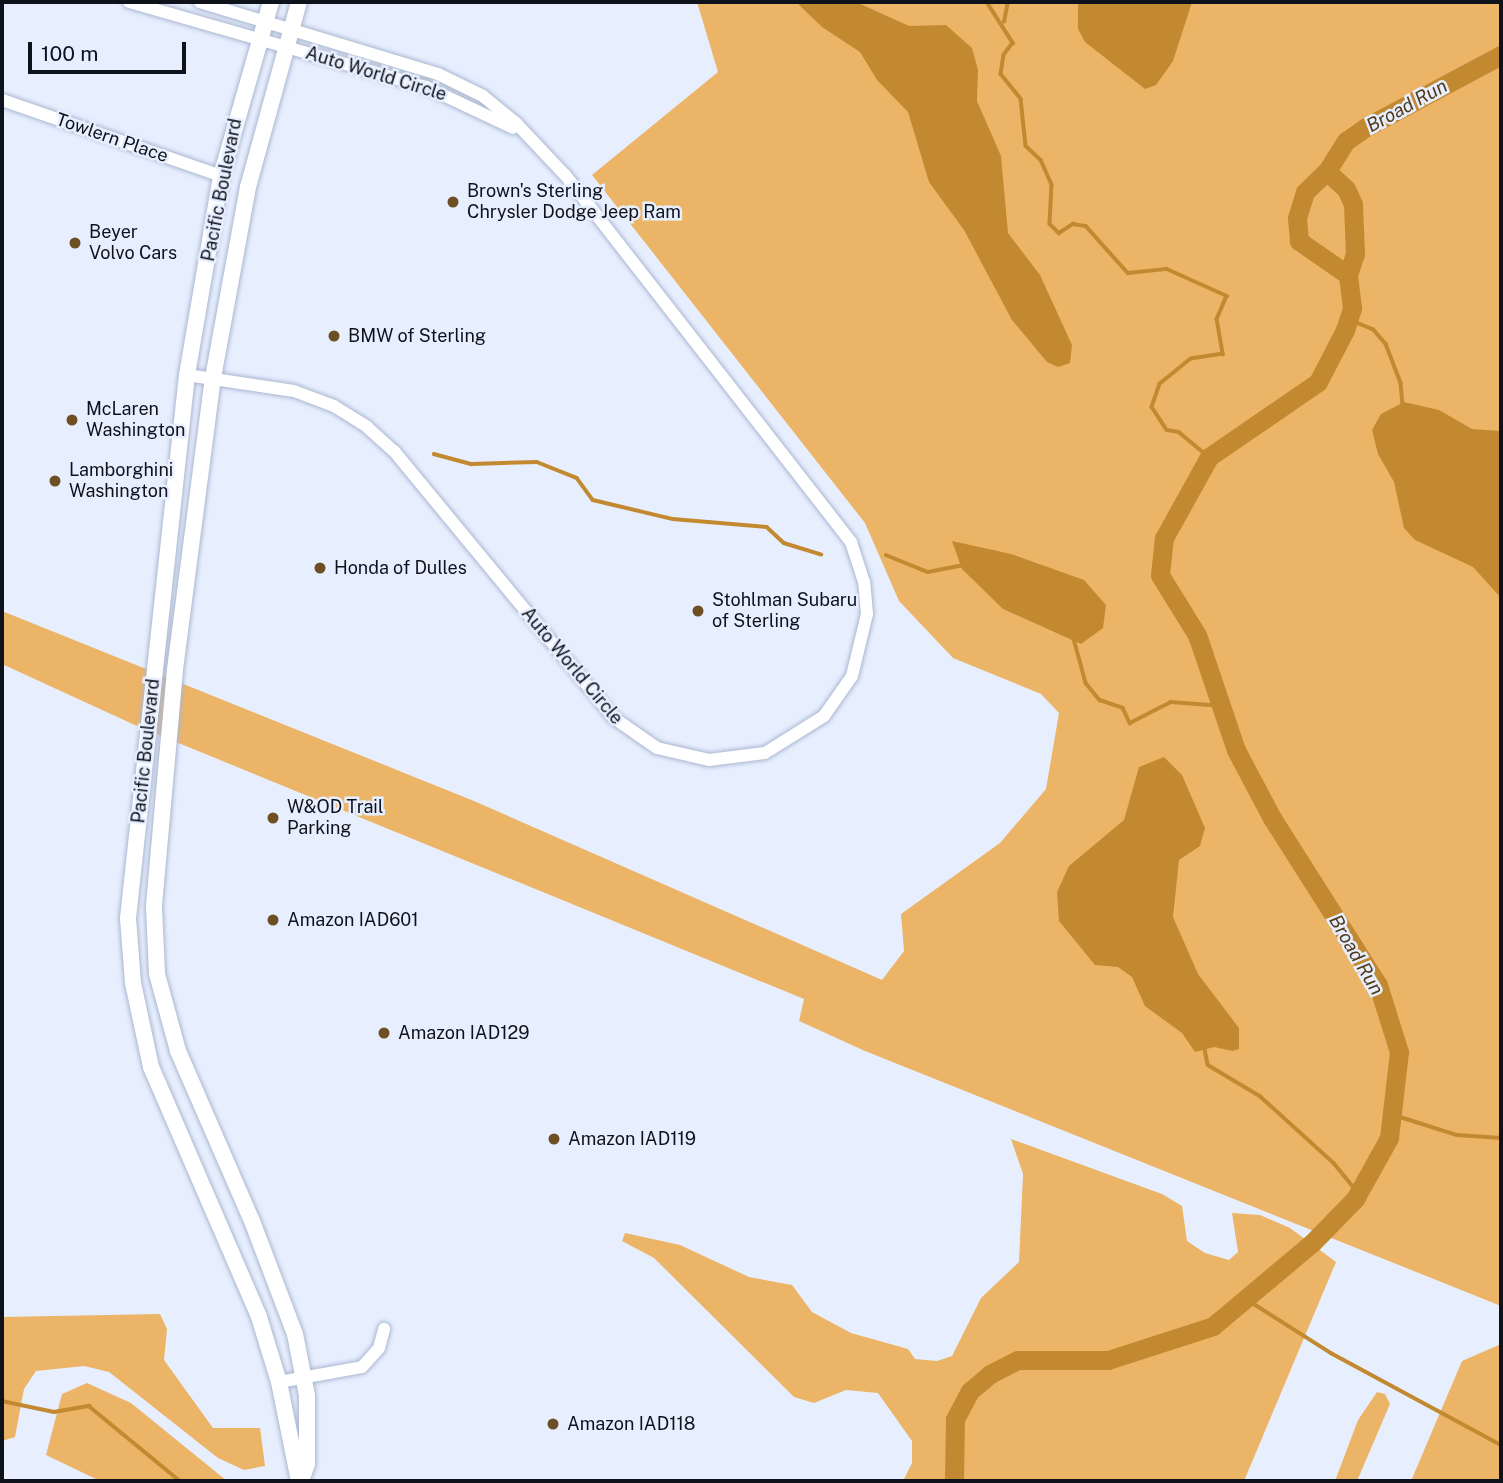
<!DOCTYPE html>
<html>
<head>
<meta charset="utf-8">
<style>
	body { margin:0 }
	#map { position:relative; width:1503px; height:1483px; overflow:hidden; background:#e7efff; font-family:"Public Sans",sans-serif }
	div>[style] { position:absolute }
	.green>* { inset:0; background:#ecb467 }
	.water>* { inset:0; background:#c38931 }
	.stream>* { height:3.5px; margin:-1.75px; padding:0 1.75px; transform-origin:1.75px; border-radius:1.75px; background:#c38931 }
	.river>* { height:19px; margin:-9.5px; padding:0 9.5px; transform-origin:9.5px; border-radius:9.5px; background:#c38931 }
	.roads { filter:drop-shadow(0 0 2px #abb7d0) drop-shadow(0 0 2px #abb7d0) }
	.minor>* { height:12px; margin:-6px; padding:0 6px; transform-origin:6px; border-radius:6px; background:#fff }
	.secondary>* { height:16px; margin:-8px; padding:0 8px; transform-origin:8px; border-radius:8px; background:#fff }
	.dots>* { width:19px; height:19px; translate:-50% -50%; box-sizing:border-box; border:4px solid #e7efff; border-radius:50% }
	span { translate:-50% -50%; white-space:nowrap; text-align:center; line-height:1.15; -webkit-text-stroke:5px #e7efff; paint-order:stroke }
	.street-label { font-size:18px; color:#0e121b }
	.poi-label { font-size:18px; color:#0e121b }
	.left { translate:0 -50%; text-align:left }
	.water-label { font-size:19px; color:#533b17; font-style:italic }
	.frame { position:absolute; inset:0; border:4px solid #0e121b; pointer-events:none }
	.scale { position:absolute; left:28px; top:42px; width:158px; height:32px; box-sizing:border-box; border:4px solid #0e121b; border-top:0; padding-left:9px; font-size:21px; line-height:24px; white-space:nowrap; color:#0e121b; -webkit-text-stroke:5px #e7efff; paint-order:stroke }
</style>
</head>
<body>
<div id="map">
	<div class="green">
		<div style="clip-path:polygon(697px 2px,1501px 2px,1501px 1306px,865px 1051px,799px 1021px,804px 999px,137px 726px,2px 664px,2px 611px,474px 801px,882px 980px,904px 951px,901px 914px,1000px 843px,1046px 789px,1059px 713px,1041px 694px,953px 658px,899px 601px,865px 523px,592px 175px,718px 72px)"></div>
		<div style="clip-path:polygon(1011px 1139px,1162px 1194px,1182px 1206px,1187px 1241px,1205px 1253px,1229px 1260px,1238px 1252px,1232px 1213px,1260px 1215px,1290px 1228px,1336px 1262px,1244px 1481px,903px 1481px,912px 1463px,912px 1441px,878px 1393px,846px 1390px,814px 1403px,794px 1397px,654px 1258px,622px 1241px,625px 1233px,680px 1245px,749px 1277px,792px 1285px,812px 1312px,851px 1333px,908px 1349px,915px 1359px,937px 1361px,952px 1356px,981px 1298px,1019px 1262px,1023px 1174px)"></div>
		<div style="clip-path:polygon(160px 1314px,167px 1329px,164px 1360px,213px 1428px,260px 1428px,265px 1466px,244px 1470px,218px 1458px,109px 1372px,84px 1366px,36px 1371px,24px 1389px,15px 1437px,2px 1441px,2px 1317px)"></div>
		<div style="clip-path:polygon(1501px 1344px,1501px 1481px,1411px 1481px,1462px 1361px)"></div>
		<div style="clip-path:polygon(87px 1383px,131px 1403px,227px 1481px,100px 1481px,46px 1455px,62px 1394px)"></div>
		<div style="clip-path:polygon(1377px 1392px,1385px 1394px,1390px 1404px,1357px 1481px,1335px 1481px,1358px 1420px)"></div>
	</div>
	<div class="water">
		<div style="clip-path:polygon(796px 2px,856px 2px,909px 26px,946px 25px,972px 48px,978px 70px,977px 101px,1001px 156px,1008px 233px,1040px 275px,1072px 345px,1070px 363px,1058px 367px,1047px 362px,1012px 320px,964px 230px,929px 182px,908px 112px,877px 80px,860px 52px,822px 27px)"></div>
		<div style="clip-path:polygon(1078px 2px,1192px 2px,1173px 61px,1156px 85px,1145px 89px,1085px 42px,1078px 29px)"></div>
		<div style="clip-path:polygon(1404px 402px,1439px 410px,1472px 429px,1501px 431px,1501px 598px,1473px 567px,1415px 540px,1404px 528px,1394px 482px,1378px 454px,1372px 430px,1381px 414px)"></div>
		<div style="clip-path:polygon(952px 541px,1011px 554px,1084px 580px,1106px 605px,1103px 628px,1081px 644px,1003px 609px,962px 569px)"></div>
		<div style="clip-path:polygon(1164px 757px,1182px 775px,1205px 828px,1200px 846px,1179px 860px,1173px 917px,1198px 974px,1239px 1028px,1239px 1049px,1233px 1051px,1214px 1047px,1195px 1052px,1182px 1033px,1145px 1006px,1132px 977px,1118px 967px,1095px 965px,1059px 921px,1057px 892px,1069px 866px,1124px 820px,1139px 767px)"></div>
	</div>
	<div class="stream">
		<div style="left:970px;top:2px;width:16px"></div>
		<div style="left:987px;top:2px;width:49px;rotate:57.6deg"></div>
		<div style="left:1013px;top:43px;width:15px;rotate:127deg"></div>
		<div style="left:1004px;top:55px;width:19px;rotate:99deg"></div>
		<div style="left:1001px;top:74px;width:32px;rotate:51deg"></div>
		<div style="left:1021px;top:99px;width:47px;rotate:83.9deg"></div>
		<div style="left:1026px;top:146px;width:21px;rotate:43deg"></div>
		<div style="left:1041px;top:160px;width:27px;rotate:66deg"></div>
		<div style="left:1052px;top:185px;width:39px;rotate:93deg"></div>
		<div style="left:1050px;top:224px;width:13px;rotate:45deg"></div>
		<div style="left:1059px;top:233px;width:17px;rotate:-33deg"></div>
		<div style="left:1073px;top:224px;width:13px;rotate:9deg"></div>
		<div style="left:1086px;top:226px;width:63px;rotate:48.2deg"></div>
		<div style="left:1128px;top:273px;width:39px;rotate:-6deg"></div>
		<div style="left:1167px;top:269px;width:66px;rotate:24.2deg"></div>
		<div style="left:1227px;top:296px;width:25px;rotate:113deg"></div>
		<div style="left:1217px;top:319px;width:36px;rotate:80deg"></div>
		<div style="left:1223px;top:354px;width:32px;rotate:171deg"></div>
		<div style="left:1191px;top:359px;width:40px;rotate:141deg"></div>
		<div style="left:1160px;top:384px;width:24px;rotate:109deg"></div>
		<div style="left:1152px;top:407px;width:27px;rotate:57deg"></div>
		<div style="left:1167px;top:430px;width:12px;rotate:9deg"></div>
		<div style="left:1179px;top:432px;width:39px;rotate:40deg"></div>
		<div style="left:1004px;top:22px;width:20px;rotate:-79deg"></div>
		<div style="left:1348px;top:319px;width:27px;rotate:22deg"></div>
		<div style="left:1373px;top:329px;width:20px;rotate:49deg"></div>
		<div style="left:1386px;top:344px;width:42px;rotate:69deg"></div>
		<div style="left:1401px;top:383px;width:23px;rotate:85deg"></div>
		<div style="left:434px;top:454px;width:39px;rotate:15deg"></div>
		<div style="left:472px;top:464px;width:65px;rotate:-1.8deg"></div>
		<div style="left:537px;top:462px;width:43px;rotate:21.8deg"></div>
		<div style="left:577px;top:478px;width:27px;rotate:54deg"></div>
		<div style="left:593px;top:500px;width:82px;rotate:13.4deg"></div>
		<div style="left:673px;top:519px;width:94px;rotate:4.9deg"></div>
		<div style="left:767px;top:527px;width:23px;rotate:43deg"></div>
		<div style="left:784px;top:543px;width:39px;rotate:17deg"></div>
		<div style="left:886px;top:555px;width:45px;rotate:22deg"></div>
		<div style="left:928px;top:572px;width:36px;rotate:-11deg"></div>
		<div style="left:1074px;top:639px;width:46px;rotate:74.7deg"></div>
		<div style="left:1086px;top:683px;width:22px;rotate:51deg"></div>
		<div style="left:1100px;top:700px;width:24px;rotate:19deg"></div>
		<div style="left:1123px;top:708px;width:17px;rotate:65deg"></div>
		<div style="left:1130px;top:723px;width:46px;rotate:-27.1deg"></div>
		<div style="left:1171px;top:702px;width:52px;rotate:4.4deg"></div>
		<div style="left:1205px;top:1049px;width:16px;rotate:79deg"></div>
		<div style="left:1208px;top:1065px;width:61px;rotate:30.8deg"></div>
		<div style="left:1260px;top:1096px;width:100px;rotate:42.2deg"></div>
		<div style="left:1334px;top:1163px;width:38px;rotate:51deg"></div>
		<div style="left:1394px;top:1115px;width:66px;rotate:17.6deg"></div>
		<div style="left:1457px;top:1135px;width:44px;rotate:3.9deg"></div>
		<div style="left:1246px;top:1299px;width:101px;rotate:32.4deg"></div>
		<div style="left:1331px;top:1353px;width:193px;rotate:28.4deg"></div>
		<div style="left:2px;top:1401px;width:53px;rotate:11.9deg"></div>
		<div style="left:54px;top:1412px;width:36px;rotate:-10deg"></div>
		<div style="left:89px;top:1406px;width:118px;rotate:39.5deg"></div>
	</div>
	<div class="river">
		<div style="left:1348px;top:275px;width:60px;rotate:-145.2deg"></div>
		<div style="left:1299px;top:241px;width:23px;rotate:-95deg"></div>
		<div style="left:1297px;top:218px;width:27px;rotate:-73deg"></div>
		<div style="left:1305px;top:192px;width:30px;rotate:-44deg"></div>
		<div style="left:1327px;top:171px;width:36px;rotate:-58deg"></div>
		<div style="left:1346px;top:141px;width:24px;rotate:-35deg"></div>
		<div style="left:1366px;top:127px;width:153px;rotate:-28.1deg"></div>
		<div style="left:954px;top:1481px;width:62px;rotate:-89.1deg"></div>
		<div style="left:955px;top:1419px;width:32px;rotate:-62deg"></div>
		<div style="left:970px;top:1391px;width:26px;rotate:-40deg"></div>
		<div style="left:990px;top:1374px;width:31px;rotate:-27deg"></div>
		<div style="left:1018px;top:1360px;width:90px"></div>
		<div style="left:1108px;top:1360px;width:110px;rotate:-17.9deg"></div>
		<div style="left:1213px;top:1326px;width:129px;rotate:-40deg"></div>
		<div style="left:1312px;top:1243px;width:62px;rotate:-45.7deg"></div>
		<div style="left:1355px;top:1199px;width:70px;rotate:-60.9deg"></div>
		<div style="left:1389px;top:1138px;width:87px;rotate:-83.4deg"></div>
		<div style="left:1399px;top:1052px;width:70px;rotate:-107.4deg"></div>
		<div style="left:1378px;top:985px;width:198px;rotate:-122.4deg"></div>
		<div style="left:1272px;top:818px;width:77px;rotate:-117.9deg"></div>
		<div style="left:1236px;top:750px;width:121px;rotate:-108.7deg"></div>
		<div style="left:1197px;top:635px;width:70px;rotate:-121.7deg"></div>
		<div style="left:1160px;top:575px;width:37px;rotate:-84deg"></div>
		<div style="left:1164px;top:538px;width:93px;rotate:-60.9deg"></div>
		<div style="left:1209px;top:457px;width:132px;rotate:-34.5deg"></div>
		<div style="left:1318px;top:382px;width:59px;rotate:-62.6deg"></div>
		<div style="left:1345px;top:330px;width:23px;rotate:-72deg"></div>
		<div style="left:1352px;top:308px;width:33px;rotate:-97deg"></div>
		<div style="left:1348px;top:275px;width:22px;rotate:-72deg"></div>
		<div style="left:1355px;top:254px;width:50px;rotate:-92.3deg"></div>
		<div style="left:1353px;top:204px;width:17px;rotate:-115deg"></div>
		<div style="left:1346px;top:189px;width:26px;rotate:-137deg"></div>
	</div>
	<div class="roads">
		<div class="minor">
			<div style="left:129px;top:2px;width:309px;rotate:16deg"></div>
			<div style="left:426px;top:87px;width:96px;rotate:25.2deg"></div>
			<div style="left:2px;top:100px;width:232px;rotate:19.1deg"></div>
			<div style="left:187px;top:375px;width:108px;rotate:8.5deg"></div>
			<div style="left:294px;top:391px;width:43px;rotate:20.6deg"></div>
			<div style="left:334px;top:406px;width:39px;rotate:32deg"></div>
			<div style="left:367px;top:427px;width:36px;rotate:42deg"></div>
			<div style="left:394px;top:451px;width:346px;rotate:50.5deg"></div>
			<div style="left:614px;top:718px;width:52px;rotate:34.9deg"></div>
			<div style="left:657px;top:748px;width:53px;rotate:13deg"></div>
			<div style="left:709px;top:760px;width:56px;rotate:-7.1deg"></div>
			<div style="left:765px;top:753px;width:70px;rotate:-32.1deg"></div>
			<div style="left:824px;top:716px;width:49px;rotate:-55deg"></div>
			<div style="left:852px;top:676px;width:64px;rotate:-76.4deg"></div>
			<div style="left:867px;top:614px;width:32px;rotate:-95deg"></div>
			<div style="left:864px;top:582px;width:42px;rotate:-108deg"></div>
			<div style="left:851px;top:542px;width:465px;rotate:-127.9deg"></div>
			<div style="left:565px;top:175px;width:70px;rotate:-133.3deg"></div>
			<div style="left:517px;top:124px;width:44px;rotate:-140.5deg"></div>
			<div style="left:483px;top:96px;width:50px;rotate:-153.9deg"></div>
			<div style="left:438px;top:74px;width:249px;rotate:-163.2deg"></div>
			<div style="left:279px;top:1382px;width:84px;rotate:-10.2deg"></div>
			<div style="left:362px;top:1367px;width:25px;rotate:-48deg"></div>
			<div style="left:379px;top:1348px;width:20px;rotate:-75deg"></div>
		</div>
		<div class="secondary">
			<div style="left:271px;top:2px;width:181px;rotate:106deg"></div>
			<div style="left:221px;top:176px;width:202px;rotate:99.7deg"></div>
			<div style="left:187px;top:375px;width:546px;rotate:96.2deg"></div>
			<div style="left:128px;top:918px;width:65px;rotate:85.6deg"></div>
			<div style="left:133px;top:983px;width:86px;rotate:77.9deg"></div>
			<div style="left:151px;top:1067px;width:272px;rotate:66.6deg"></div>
			<div style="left:259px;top:1317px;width:68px;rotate:72.9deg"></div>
			<div style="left:279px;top:1382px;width:101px;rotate:78.6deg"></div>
			<div style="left:299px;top:2px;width:192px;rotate:105.4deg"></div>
			<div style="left:248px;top:187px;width:193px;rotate:100.4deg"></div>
			<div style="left:213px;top:377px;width:295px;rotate:97.4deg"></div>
			<div style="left:175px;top:670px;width:238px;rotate:95.1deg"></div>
			<div style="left:154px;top:907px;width:67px;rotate:87.4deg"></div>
			<div style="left:157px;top:974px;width:80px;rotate:74.7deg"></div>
			<div style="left:178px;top:1051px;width:185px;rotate:66.5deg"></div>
			<div style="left:252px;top:1221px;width:121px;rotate:69.2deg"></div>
			<div style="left:295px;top:1334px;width:63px;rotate:79deg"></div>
			<div style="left:307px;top:1396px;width:68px;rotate:90deg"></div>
			<div style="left:307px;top:1464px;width:18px;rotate:109deg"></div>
		</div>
	</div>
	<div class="dots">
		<div style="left:453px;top:202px;background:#6e4f24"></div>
		<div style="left:75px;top:243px;background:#6e4f24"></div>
		<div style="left:334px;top:336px;background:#6e4f24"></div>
		<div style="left:72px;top:420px;background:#6e4f24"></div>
		<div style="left:55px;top:481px;background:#6e4f24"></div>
		<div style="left:320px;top:568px;background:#6e4f24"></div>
		<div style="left:698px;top:611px;background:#6e4f24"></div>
		<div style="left:273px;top:818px;background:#6e4f24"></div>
		<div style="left:273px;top:920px;background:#6e4f24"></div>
		<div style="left:384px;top:1033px;background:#6e4f24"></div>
		<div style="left:554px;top:1139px;background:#6e4f24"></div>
		<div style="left:553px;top:1424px;background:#6e4f24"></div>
	</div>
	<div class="street-label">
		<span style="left:376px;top:74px;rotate:17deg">Auto World Circle</span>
		<span style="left:112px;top:138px;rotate:19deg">Towlern Place</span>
		<span style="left:222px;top:190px;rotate:-79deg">Pacific Boulevard</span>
		<span style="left:572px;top:666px;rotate:50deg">Auto World Circle</span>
		<span style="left:146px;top:751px;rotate:-84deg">Pacific Boulevard</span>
	</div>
	<div class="poi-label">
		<span class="left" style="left:467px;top:202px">Brown's Sterling<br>Chrysler Dodge Jeep Ram</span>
		<span class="left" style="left:89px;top:243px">Beyer<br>Volvo Cars</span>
		<span class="left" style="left:348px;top:336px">BMW of Sterling</span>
		<span class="left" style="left:86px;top:420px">McLaren<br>Washington</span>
		<span class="left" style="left:69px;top:481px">Lamborghini<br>Washington</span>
		<span class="left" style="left:334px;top:568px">Honda of Dulles</span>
		<span class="left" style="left:712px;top:611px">Stohlman Subaru<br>of Sterling</span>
		<span class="left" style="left:287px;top:818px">W&amp;OD Trail<br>Parking</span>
		<span class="left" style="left:287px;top:920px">Amazon IAD601</span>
		<span class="left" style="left:398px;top:1033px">Amazon IAD129</span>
		<span class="left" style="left:568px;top:1139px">Amazon IAD119</span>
		<span class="left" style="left:567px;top:1424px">Amazon IAD118</span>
	</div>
	<div class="water-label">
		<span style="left:1407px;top:106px;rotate:-29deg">Broad Run</span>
		<span style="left:1356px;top:955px;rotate:60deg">Broad Run</span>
	</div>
	<div class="frame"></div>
	<div class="scale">100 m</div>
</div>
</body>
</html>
